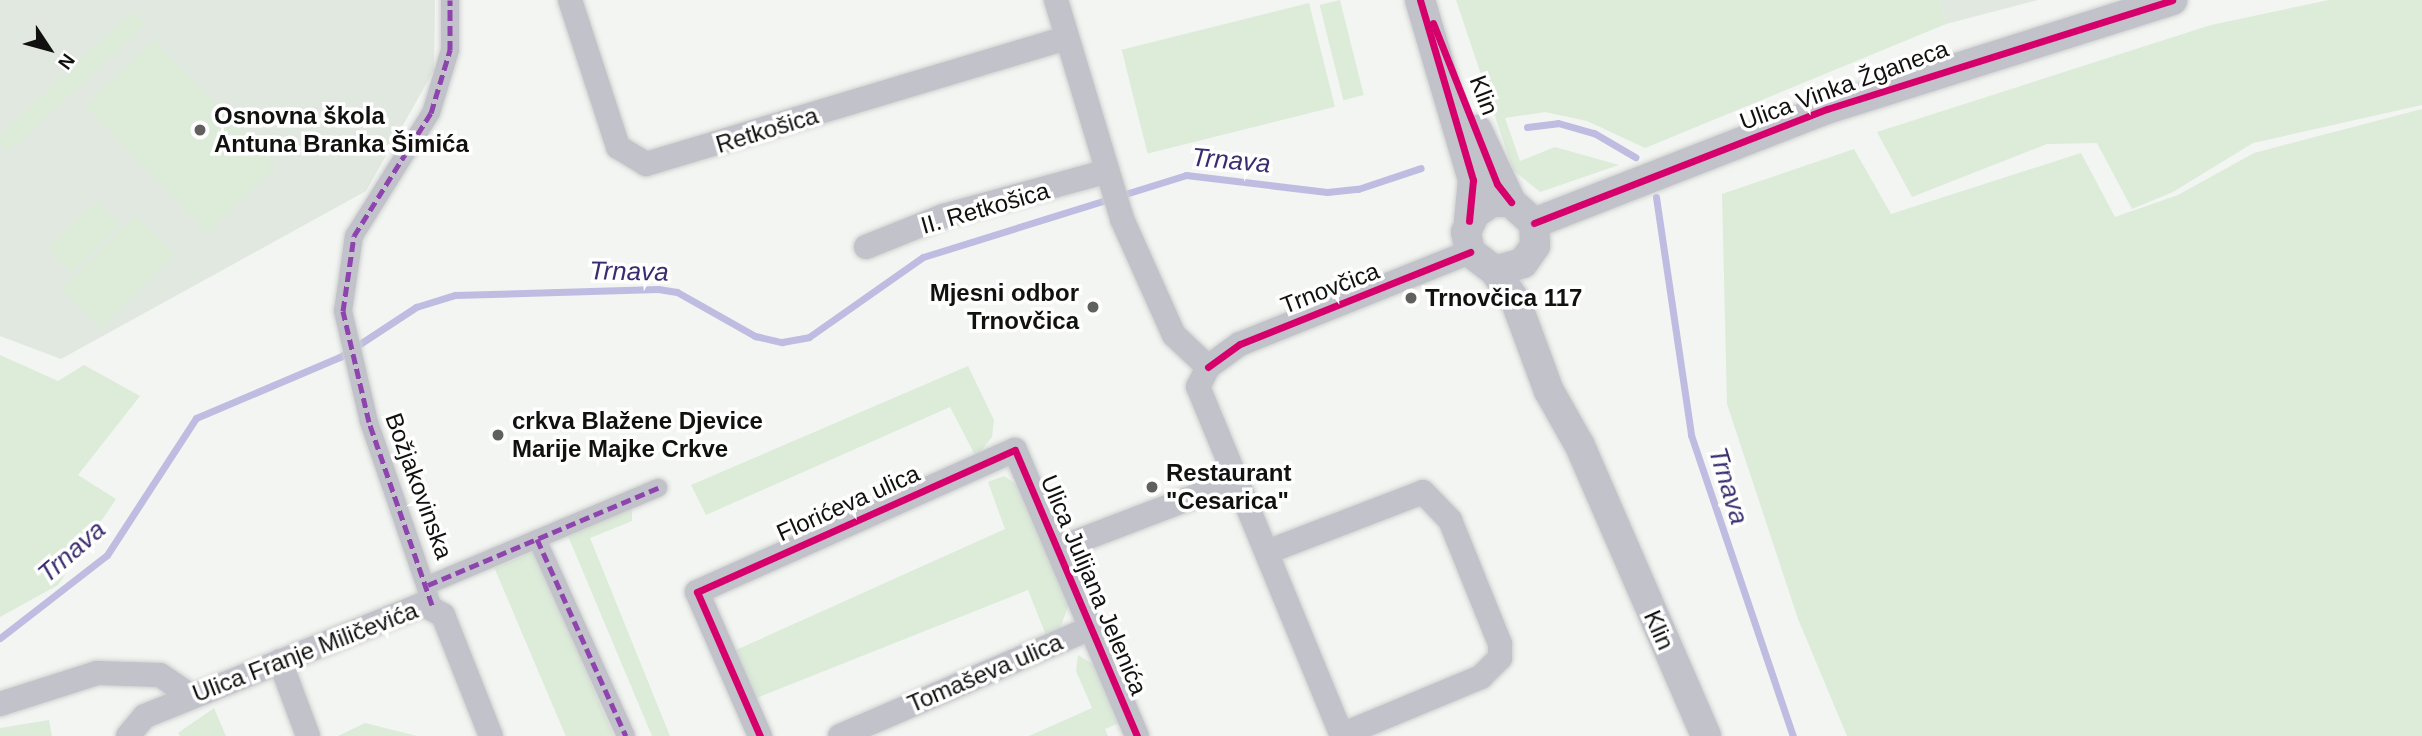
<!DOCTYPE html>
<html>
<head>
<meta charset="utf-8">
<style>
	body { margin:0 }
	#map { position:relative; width:2422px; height:736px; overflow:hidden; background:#f2f5f1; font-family:Arial,sans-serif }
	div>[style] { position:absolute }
	.built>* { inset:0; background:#e1e8e0 }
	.green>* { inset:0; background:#dcecd9; transform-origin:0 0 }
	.stream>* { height:7px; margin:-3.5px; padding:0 3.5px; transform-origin:3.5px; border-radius:3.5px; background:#bfbce2 }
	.roads { filter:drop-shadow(0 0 2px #ced0ce) drop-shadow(0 0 2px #ced0ce) }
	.pedestrian>* { height:18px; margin:-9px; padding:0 9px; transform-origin:9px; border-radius:9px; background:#c2c2ca }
	.minor>* { height:24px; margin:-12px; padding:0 12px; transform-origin:12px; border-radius:12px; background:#c2c2ca }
	.tertiary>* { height:30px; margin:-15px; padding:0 15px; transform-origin:15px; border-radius:15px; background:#c2c2ca }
	.quiet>* { height:5px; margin-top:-2.5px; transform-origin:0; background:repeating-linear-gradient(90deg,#8e44ad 0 10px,transparent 0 15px) }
	.cycleway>* { height:7px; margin:-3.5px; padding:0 3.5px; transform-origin:3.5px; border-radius:3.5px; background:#d6006c }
	.dots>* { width:19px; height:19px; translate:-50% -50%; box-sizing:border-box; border:4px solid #fff; border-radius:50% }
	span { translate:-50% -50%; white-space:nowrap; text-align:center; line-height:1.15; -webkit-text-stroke:7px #fff; paint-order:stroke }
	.street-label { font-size:24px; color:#111210 }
	.poi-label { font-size:24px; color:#111210; font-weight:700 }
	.left { translate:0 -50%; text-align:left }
	.right { translate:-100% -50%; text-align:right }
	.water-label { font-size:26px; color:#3a2d6f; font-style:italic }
	.north { position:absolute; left:14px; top:14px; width:70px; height:70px; -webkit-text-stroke:5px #fff; paint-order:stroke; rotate:126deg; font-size:19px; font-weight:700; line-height:28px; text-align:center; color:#111210 }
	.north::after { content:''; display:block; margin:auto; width:24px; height:32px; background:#111210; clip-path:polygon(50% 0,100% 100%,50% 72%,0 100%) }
</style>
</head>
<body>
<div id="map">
	<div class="built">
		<div style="clip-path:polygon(0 0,435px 0,434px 70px,366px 191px,61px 359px,0 336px)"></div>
		<div style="clip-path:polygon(1940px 0,2038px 0,1946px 24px)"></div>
	</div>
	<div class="green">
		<div style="left:1340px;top:0;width:98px;height:21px;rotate:76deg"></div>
		<div style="clip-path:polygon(1456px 0,1940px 0,1946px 24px,1645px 148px,1587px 121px,1545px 112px,1505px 118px,1520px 161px,1555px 147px,1619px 165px,1540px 192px,1513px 170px)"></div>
		<div style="clip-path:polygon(2329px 0,2422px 0,2422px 105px,2253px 143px,2173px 192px,2132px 209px,2097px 143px,2047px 144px,1912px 197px,1877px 132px,2211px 25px)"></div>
		<div style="left:1309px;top:3px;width:107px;height:193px;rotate:76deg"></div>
		<div style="left:133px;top:11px;width:18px;height:187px;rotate:47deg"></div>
		<div style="left:154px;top:40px;width:175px;height:95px;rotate:46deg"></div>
		<div style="clip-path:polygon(2422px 109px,2422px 736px,1847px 736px,1798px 619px,1727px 404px,1722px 194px,1854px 149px,1891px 214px,2081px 153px,2115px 217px,2178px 195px,2254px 153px)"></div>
		<div style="left:96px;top:201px;width:34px;height:67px;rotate:45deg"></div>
		<div style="left:135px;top:216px;width:55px;height:103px;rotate:45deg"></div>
		<div style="clip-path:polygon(0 355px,58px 381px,84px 365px,140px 396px,78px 475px,116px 499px,58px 585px,0 617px)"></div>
		<div style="clip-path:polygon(968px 366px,994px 420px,992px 437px,976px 457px,950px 407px,706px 515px,691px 485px)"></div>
		<div style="clip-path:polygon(1004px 476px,1023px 489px,1069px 604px,1059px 631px,1047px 638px,1028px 590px,754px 699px,736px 650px,1005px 529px,988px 482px)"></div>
		<div style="clip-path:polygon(632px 509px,632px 521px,590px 538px,670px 736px,652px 736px,568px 536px)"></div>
		<div style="left:535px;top:551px;width:201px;height:44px;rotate:67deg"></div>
		<div style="clip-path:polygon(1078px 655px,1093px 664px,1119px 723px,1105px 729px,1108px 736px,1029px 736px,1092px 708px,1076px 671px)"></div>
		<div style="clip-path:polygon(214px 708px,226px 736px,180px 736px,178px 733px)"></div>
		<div style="clip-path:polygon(49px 720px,52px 736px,0 736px,0 728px)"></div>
		<div style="clip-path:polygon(365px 723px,417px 736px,338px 736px)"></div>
	</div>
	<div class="stream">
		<div style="left:1527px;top:127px;width:31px;rotate:-7deg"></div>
		<div style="left:1558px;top:123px;width:37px;rotate:16deg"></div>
		<div style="left:1594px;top:133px;width:48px;rotate:30.3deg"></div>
		<div style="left:1656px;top:197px;width:241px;rotate:81.6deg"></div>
		<div style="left:1691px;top:435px;width:318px;rotate:71.3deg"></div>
		<div style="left:0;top:638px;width:135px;rotate:-37.8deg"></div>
		<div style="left:107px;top:555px;width:163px;rotate:-57deg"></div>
		<div style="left:196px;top:418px;width:156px;rotate:-23deg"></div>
		<div style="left:340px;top:357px;width:91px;rotate:-33.3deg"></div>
		<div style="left:416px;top:307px;width:41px;rotate:-17.1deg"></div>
		<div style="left:455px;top:295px;width:203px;rotate:-1.7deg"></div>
		<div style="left:658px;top:289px;width:19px;rotate:9deg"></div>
		<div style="left:677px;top:292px;width:90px;rotate:29.4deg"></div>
		<div style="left:755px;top:336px;width:28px;rotate:13deg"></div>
		<div style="left:782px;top:342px;width:27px;rotate:-10deg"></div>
		<div style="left:809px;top:337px;width:139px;rotate:-35.1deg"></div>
		<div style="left:923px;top:257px;width:275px;rotate:-17.3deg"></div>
		<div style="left:1186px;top:175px;width:142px;rotate:6.9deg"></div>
		<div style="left:1327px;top:192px;width:31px;rotate:-6deg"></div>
		<div style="left:1358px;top:189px;width:66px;rotate:-18.4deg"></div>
	</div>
	<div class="roads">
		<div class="pedestrian">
			<div style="left:537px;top:539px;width:216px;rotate:65.7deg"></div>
			<div style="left:428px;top:585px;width:250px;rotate:-22.9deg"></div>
			<div style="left:432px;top:605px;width:194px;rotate:-109deg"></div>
			<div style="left:369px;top:422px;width:114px;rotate:-103.2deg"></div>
			<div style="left:343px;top:311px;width:76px;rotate:-81.7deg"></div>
			<div style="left:354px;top:236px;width:145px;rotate:-58deg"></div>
			<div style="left:431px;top:113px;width:66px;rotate:-73.2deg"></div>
			<div style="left:450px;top:50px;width:50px;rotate:-90deg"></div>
		</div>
		<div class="minor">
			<div style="left:570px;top:0;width:155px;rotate:71.9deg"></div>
			<div style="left:618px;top:147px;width:33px;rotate:31deg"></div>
			<div style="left:646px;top:164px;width:439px;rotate:-16.7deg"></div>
			<div style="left:1056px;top:0;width:229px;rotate:73.2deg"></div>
			<div style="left:1122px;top:219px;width:127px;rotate:65.9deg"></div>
			<div style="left:1174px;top:335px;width:47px;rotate:43.3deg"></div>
			<div style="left:866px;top:247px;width:83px;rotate:-21.9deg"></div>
			<div style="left:943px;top:216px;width:168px;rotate:-15.2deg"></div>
			<div style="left:1057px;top:549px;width:191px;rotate:-20.9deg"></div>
			<div style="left:1267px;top:552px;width:167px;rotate:-21deg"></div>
			<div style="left:1423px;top:492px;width:39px;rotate:46deg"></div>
			<div style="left:1450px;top:520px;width:134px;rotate:68deg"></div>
			<div style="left:1500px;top:644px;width:14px;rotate:90deg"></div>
			<div style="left:1500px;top:658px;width:27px;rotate:135deg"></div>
			<div style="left:1481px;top:677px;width:151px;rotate:157.4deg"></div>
			<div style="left:280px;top:661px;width:80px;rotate:69.5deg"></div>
			<div style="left:0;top:704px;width:102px;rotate:-17.7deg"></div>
			<div style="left:97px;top:673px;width:63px;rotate:1.8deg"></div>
			<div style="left:160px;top:675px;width:37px;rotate:34deg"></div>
			<div style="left:128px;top:736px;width:26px;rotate:-50deg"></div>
			<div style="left:145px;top:716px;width:300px;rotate:-21.9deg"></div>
			<div style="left:423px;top:604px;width:23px;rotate:29deg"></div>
			<div style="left:443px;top:615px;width:130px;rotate:68.4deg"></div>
			<div style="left:760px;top:736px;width:157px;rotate:-113.6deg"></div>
			<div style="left:697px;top:592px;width:348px;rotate:-24.1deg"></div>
			<div style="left:1015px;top:450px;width:311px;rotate:66.9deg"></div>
			<div style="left:840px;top:736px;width:273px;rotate:-23.3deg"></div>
			<div style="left:1342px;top:736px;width:378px;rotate:-112.4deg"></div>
			<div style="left:1198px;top:387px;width:22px;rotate:-63deg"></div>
			<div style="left:1208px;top:367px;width:39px;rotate:-36deg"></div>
			<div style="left:1240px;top:344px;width:248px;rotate:-21.8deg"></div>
		</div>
		<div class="tertiary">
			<div style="left:1420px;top:0;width:188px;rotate:73.6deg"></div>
			<div style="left:1473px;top:180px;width:41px;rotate:95.6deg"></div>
			<div style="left:1477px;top:130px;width:80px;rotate:64.7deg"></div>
			<div style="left:1534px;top:223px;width:314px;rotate:-21.3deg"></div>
			<div style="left:1827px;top:109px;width:362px;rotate:-17.5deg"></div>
			<div style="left:1495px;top:271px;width:29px;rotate:-16deg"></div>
			<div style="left:1523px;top:263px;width:21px;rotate:-55deg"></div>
			<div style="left:1535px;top:246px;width:23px;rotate:-92deg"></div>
			<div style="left:1534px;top:223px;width:31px;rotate:-138deg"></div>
			<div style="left:1511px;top:202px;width:19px;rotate:180deg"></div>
			<div style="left:1492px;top:202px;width:20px;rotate:147deg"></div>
			<div style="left:1475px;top:213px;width:21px;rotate:115deg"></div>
			<div style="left:1466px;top:232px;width:20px;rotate:79deg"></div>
			<div style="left:1470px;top:252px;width:31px;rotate:37deg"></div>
			<div style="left:1495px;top:271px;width:37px;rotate:56deg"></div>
			<div style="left:1516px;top:302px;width:95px;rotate:69.7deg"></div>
			<div style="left:1549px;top:391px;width:63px;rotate:60.6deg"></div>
			<div style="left:1580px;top:446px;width:316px;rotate:66.5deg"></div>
		</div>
	</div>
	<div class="quiet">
		<div style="left:537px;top:539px;width:216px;rotate:65.7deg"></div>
		<div style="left:428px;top:585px;width:250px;rotate:-22.9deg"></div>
		<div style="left:432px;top:605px;width:194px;rotate:-109deg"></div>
		<div style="left:369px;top:422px;width:114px;rotate:-103.2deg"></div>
		<div style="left:343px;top:311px;width:76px;rotate:-81.7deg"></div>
		<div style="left:354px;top:236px;width:145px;rotate:-58deg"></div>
		<div style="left:431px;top:113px;width:66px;rotate:-73.2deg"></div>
		<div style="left:450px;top:50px;width:50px;rotate:-90deg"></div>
	</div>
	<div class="cycleway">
		<div style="left:1420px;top:0;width:188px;rotate:73.6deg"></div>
		<div style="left:1473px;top:180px;width:41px;rotate:95.6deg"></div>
		<div style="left:1433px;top:23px;width:173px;rotate:68.3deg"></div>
		<div style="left:1497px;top:184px;width:23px;rotate:52deg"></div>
		<div style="left:1534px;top:223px;width:314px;rotate:-21.3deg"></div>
		<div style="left:1827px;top:109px;width:362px;rotate:-17.5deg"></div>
		<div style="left:1208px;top:367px;width:39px;rotate:-36deg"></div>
		<div style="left:1240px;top:344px;width:248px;rotate:-21.8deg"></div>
		<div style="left:760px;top:736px;width:157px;rotate:-113.6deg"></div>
		<div style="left:697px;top:592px;width:348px;rotate:-24.1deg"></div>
		<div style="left:1015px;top:450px;width:311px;rotate:66.9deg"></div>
	</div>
	<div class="dots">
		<div style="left:200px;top:130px;background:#60615f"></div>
		<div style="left:1411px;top:298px;background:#60615f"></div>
		<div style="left:1093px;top:307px;background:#60615f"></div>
		<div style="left:498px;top:435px;background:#60615f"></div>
		<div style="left:1152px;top:487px;background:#60615f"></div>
	</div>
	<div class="street-label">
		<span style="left:1844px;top:85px;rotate:-20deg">Ulica Vinka Žganeca</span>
		<span style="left:1484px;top:95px;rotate:69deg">Klin</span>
		<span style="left:767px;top:130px;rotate:-17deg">Retkošica</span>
		<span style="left:985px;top:208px;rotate:-16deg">II. Retkošica</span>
		<span style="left:1330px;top:288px;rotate:-21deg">Trnovčica</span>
		<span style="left:419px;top:486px;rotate:70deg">Božjakovinska</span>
		<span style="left:848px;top:503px;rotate:-24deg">Florićeva ulica</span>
		<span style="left:1094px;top:585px;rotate:67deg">Ulica Julijana Jelenića</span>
		<span style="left:1659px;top:630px;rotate:66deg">Klin</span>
		<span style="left:305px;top:652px;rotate:-21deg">Ulica Franje Miličevića</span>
		<span style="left:985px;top:673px;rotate:-23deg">Tomaševa ulica</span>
	</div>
	<div class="poi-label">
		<span class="left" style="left:214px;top:130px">Osnovna škola<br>Antuna Branka Šimića</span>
		<span class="right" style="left:1079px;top:307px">Mjesni odbor<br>Trnovčica</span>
		<span class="left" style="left:1425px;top:298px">Trnovčica 117</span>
		<span class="left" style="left:512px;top:435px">crkva Blažene Djevice<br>Marije Majke Crkve</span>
		<span class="left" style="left:1166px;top:487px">Restaurant<br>"Cesarica"</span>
	</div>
	<div class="water-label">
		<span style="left:1231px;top:161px;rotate:5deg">Trnava</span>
		<span style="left:629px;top:272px;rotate:1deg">Trnava</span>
		<span style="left:1728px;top:486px;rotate:73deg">Trnava</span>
		<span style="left:72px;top:552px;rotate:-41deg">Trnava</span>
	</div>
	<div class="north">N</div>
</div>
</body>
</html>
